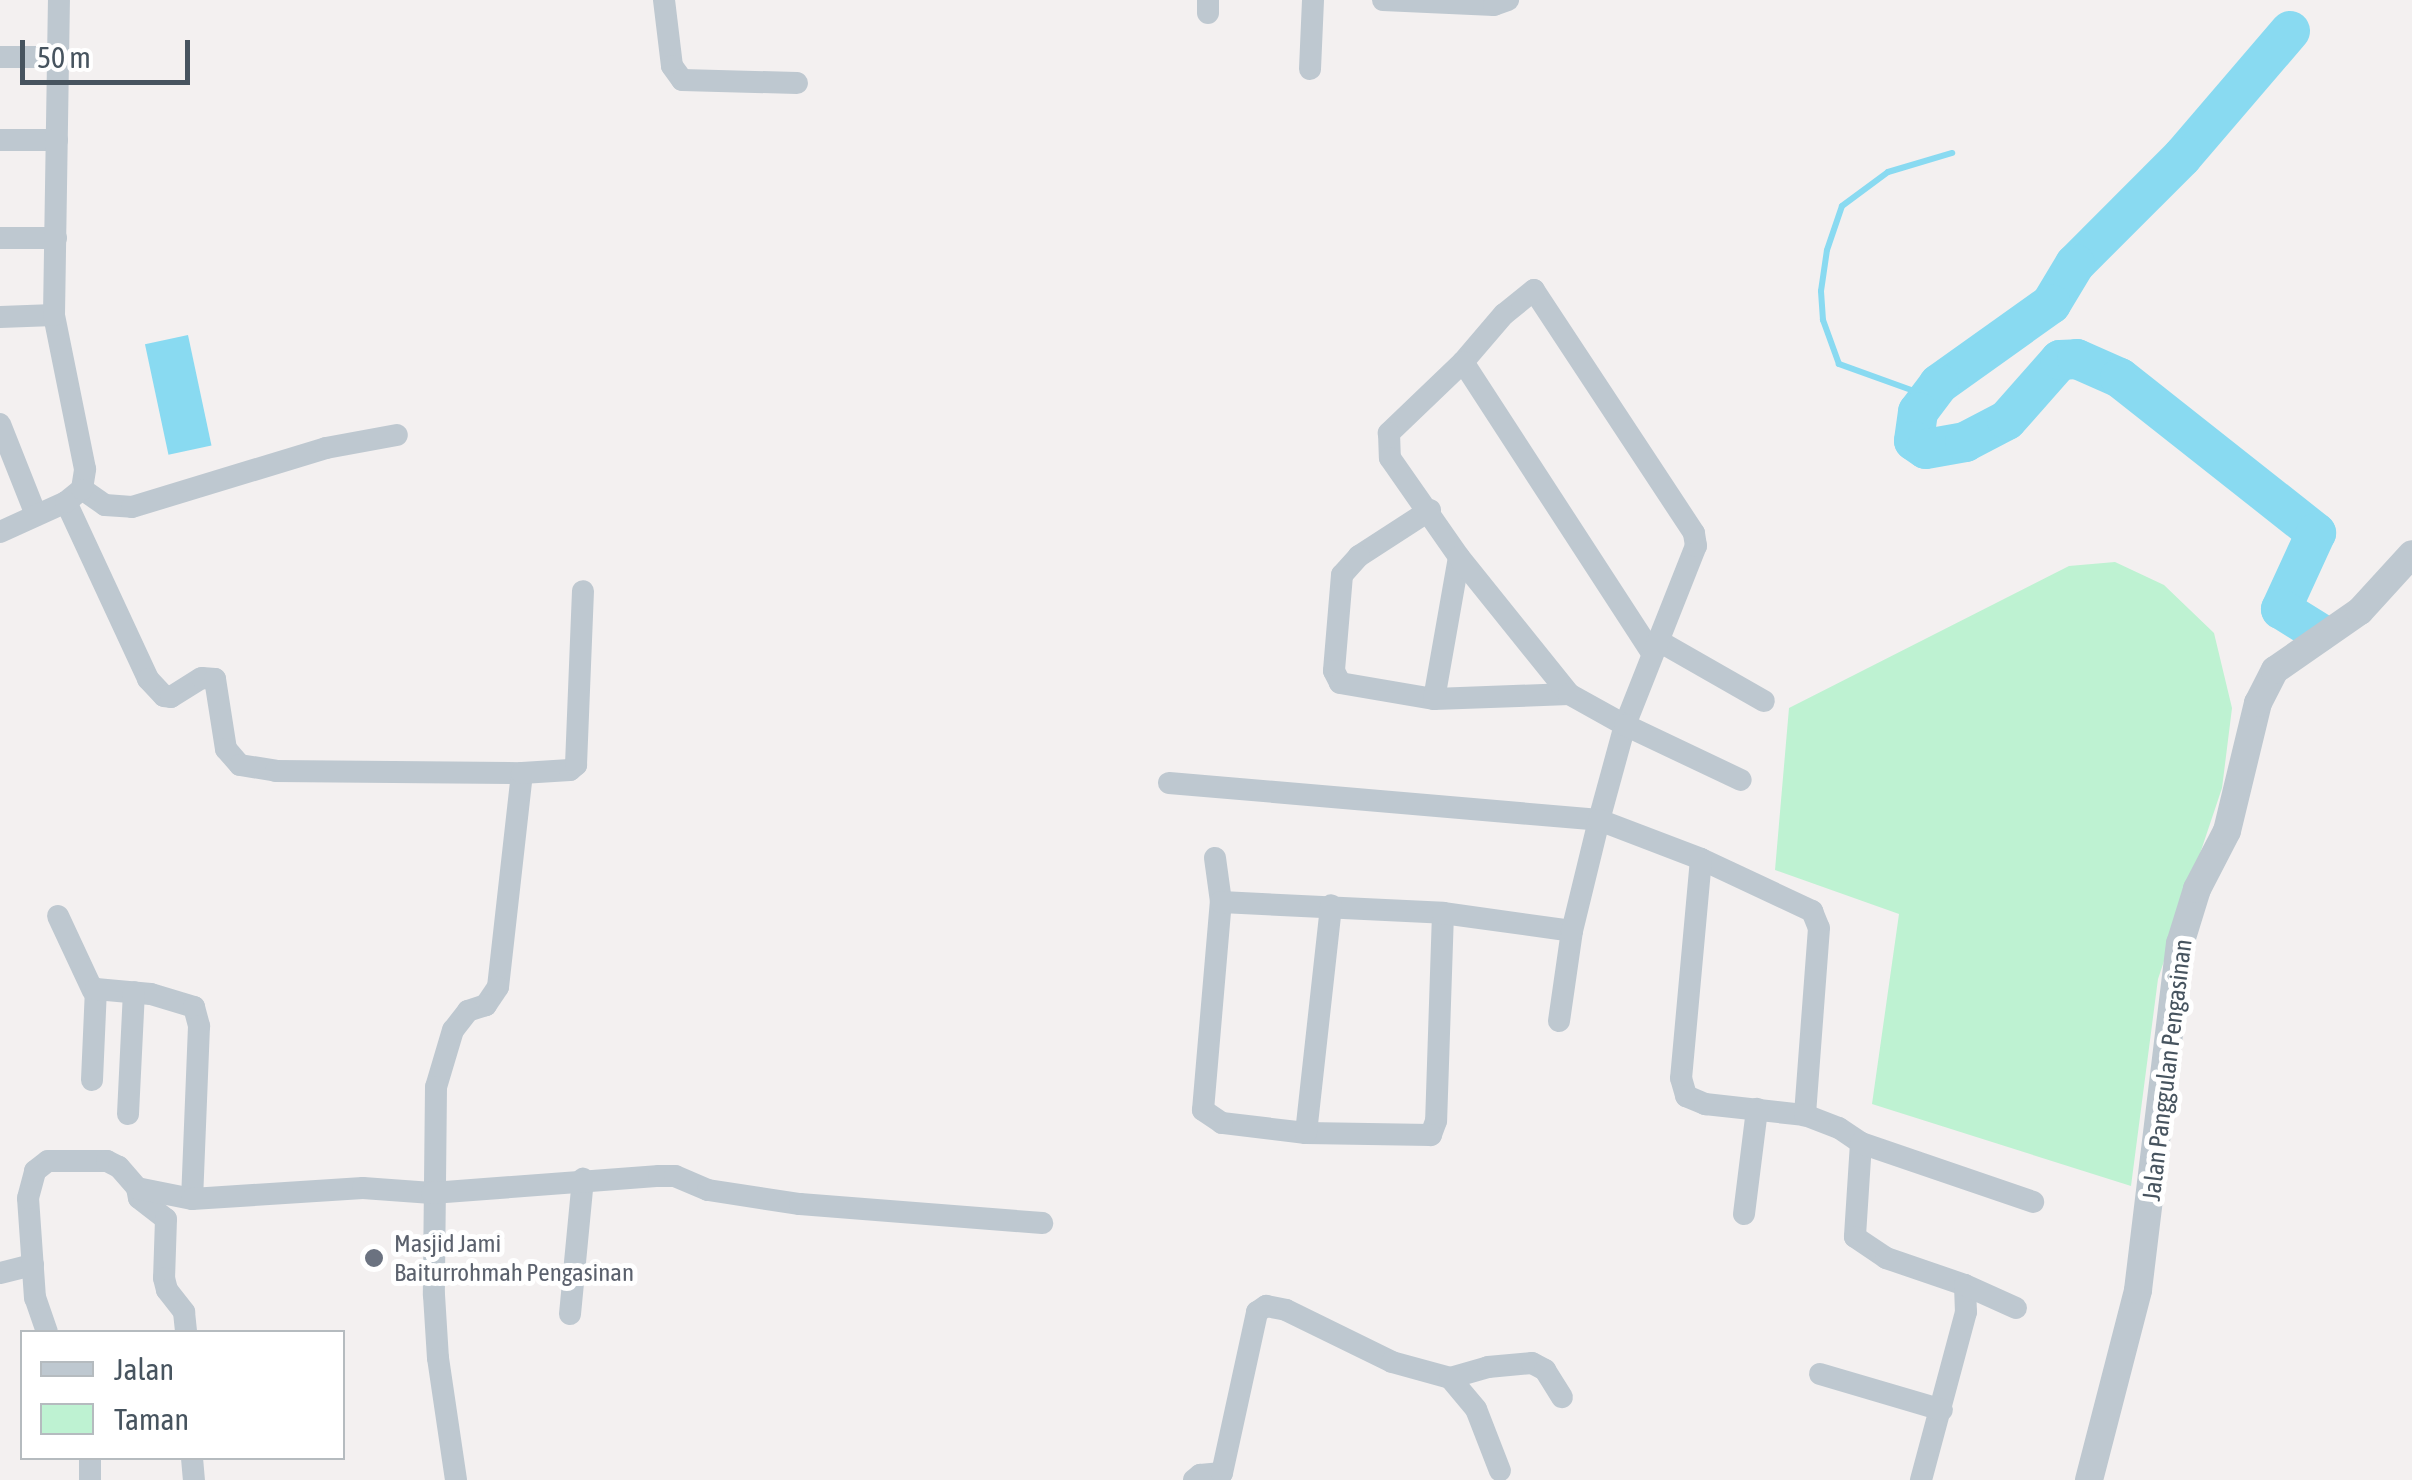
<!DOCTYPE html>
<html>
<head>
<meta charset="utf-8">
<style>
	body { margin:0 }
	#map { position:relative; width:2412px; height:1480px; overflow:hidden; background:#f3f0f0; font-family:"Asap Condensed",sans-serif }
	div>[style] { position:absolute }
	.green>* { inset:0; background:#bef2d2 }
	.water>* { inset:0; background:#89daf1; transform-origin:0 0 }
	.stream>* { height:6px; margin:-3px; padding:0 3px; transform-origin:3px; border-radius:3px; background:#89daf1 }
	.river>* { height:40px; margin:-20px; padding:0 20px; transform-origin:20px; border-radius:20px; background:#89daf1 }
	.minor>* { height:22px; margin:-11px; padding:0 11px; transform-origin:11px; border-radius:11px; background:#bec8d0 }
	.tertiary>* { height:28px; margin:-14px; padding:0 14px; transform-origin:14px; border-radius:14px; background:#bec8d0 }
	.dots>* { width:28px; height:28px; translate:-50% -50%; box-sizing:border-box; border:5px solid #fff; border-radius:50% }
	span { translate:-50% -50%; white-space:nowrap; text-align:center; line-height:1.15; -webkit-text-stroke:10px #fff; paint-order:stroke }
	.street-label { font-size:25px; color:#47545f }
	.worship-label { font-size:25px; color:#5b616d }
	.left { translate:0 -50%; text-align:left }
	.legend { position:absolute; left:20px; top:1330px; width:325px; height:130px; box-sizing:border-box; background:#fff; border:2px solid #b5bbbf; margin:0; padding:12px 18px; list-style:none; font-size:30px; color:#47545f }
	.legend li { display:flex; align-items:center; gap:20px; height:50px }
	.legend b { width:50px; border:2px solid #b5bbbf }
	.scale { position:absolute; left:20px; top:40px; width:170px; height:45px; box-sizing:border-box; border:5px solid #47545f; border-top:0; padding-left:12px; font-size:30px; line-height:35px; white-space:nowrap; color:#47545f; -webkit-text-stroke:8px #fff; paint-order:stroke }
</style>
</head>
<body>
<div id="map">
	<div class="green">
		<div style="clip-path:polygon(2115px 562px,2164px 585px,2214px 633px,2232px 708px,2222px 788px,2158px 979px,2131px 1186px,1872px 1104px,1899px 914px,1775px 870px,1789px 708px,2069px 566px)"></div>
	</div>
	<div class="water">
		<div style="left:188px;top:335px;width:113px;height:44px;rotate:78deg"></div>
	</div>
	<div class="stream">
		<div style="left:1918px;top:412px;width:21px;rotate:-101deg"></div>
		<div style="left:1914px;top:391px;width:80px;rotate:-160.2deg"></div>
		<div style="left:1839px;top:364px;width:47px;rotate:-110deg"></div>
		<div style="left:1823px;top:320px;width:29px;rotate:-94deg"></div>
		<div style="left:1821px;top:291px;width:41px;rotate:-81.7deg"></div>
		<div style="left:1827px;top:250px;width:46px;rotate:-71.2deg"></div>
		<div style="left:1842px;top:206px;width:57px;rotate:-36.5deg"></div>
		<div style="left:1888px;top:172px;width:67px;rotate:-16.5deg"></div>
	</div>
	<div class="river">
		<div style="left:2290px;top:31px;width:166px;rotate:130.6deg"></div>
		<div style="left:2182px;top:157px;width:151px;rotate:135deg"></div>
		<div style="left:2075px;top:264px;width:47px;rotate:121deg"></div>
		<div style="left:2051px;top:304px;width:138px;rotate:144.5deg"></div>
		<div style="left:1939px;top:384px;width:35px;rotate:127deg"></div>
		<div style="left:1918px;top:412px;width:29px;rotate:98deg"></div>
		<div style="left:1914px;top:441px;width:14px;rotate:34deg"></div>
		<div style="left:1926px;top:449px;width:40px;rotate:-10deg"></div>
		<div style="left:1965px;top:442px;width:47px;rotate:-27.6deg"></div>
		<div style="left:2007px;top:420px;width:80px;rotate:-48.5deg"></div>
		<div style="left:2060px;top:360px;width:17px;rotate:-3deg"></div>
		<div style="left:2077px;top:359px;width:47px;rotate:23.8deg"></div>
		<div style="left:2120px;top:378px;width:250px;rotate:38.3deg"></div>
		<div style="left:2316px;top:533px;width:84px;rotate:114.7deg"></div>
		<div style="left:2281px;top:609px;width:44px;rotate:31.9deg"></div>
	</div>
	<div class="minor">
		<div style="left:664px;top:0;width:66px;rotate:83.1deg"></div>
		<div style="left:672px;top:66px;width:17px;rotate:54deg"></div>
		<div style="left:682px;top:80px;width:115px;rotate:1.5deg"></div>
		<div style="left:1383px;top:0;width:111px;rotate:2.6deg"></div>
		<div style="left:1494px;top:5px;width:15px;rotate:-20deg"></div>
		<div style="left:1208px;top:13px;width:13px;rotate:-90deg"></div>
		<div style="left:0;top:57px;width:58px"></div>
		<div style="left:1310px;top:69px;width:69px;rotate:-87.5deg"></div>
		<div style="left:0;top:140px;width:57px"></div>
		<div style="left:0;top:238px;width:56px"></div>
		<div style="left:0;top:317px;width:54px;rotate:-2.1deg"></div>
		<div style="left:1463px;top:362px;width:347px;rotate:57deg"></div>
		<div style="left:0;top:424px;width:98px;rotate:68.4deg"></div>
		<div style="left:82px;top:489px;width:28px;rotate:35deg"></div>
		<div style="left:105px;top:505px;width:27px;rotate:4deg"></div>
		<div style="left:132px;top:507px;width:203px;rotate:-16.9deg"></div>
		<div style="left:326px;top:448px;width:72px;rotate:-10.4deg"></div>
		<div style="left:66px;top:502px;width:195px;rotate:65.1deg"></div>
		<div style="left:148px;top:679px;width:23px;rotate:47deg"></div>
		<div style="left:164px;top:696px;width:7px;rotate:8deg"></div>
		<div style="left:171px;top:697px;width:36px;rotate:-32deg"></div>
		<div style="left:202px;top:678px;width:13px;rotate:4deg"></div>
		<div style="left:215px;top:679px;width:71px;rotate:81.1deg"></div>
		<div style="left:226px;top:749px;width:21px;rotate:49deg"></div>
		<div style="left:240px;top:765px;width:36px;rotate:9deg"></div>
		<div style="left:276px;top:771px;width:246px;rotate:0.5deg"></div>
		<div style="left:522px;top:773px;width:215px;rotate:96.4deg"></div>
		<div style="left:498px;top:987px;width:22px;rotate:124deg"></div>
		<div style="left:486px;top:1005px;width:19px;rotate:162deg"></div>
		<div style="left:468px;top:1011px;width:24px;rotate:128deg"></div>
		<div style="left:453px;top:1030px;width:59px;rotate:106.6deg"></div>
		<div style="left:436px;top:1087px;width:208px;rotate:90.6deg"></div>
		<div style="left:434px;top:1295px;width:63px;rotate:86.4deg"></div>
		<div style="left:438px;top:1358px;width:123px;rotate:81.6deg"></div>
		<div style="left:1430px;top:510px;width:85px;rotate:147.1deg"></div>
		<div style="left:1359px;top:556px;width:25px;rotate:132deg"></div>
		<div style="left:1342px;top:575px;width:96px;rotate:94.8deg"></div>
		<div style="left:1334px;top:671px;width:13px;rotate:63deg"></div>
		<div style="left:1340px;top:683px;width:95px;rotate:9.7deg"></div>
		<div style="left:1434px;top:699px;width:135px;rotate:-2.1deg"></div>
		<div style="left:0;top:532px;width:72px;rotate:-24.4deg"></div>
		<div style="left:66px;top:502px;width:21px;rotate:-39deg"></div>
		<div style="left:82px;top:489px;width:20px;rotate:-81deg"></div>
		<div style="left:85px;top:469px;width:157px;rotate:-101.4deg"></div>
		<div style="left:54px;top:315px;width:315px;rotate:-89.1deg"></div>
		<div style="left:1657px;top:640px;width:123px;rotate:29.7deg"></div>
		<div style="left:1434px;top:699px;width:144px;rotate:-80deg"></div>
		<div style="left:522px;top:773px;width:48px;rotate:-3.6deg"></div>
		<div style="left:570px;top:770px;width:8px;rotate:-40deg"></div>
		<div style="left:576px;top:765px;width:174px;rotate:-87.7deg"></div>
		<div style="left:1169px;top:783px;width:432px;rotate:4.9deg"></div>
		<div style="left:1599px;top:820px;width:98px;rotate:-74.7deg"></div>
		<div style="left:1625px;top:725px;width:193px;rotate:-68.4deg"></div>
		<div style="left:1696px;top:546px;width:13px;rotate:-99deg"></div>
		<div style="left:1694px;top:533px;width:291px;rotate:-123.4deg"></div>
		<div style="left:1534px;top:290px;width:38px;rotate:141deg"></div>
		<div style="left:1504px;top:314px;width:63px;rotate:130.5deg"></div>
		<div style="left:1463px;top:362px;width:103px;rotate:136.2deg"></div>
		<div style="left:1389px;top:433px;width:25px;rotate:88deg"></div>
		<div style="left:1390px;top:458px;width:121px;rotate:55.1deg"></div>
		<div style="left:1459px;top:557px;width:176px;rotate:51.2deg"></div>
		<div style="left:1569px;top:694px;width:64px;rotate:29deg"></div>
		<div style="left:1625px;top:725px;width:128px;rotate:25.4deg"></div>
		<div style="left:1215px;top:858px;width:44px;rotate:82.2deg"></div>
		<div style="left:1701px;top:859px;width:123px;rotate:25.1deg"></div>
		<div style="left:1812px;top:911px;width:18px;rotate:68deg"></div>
		<div style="left:1819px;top:928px;width:188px;rotate:94.3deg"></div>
		<div style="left:1443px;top:913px;width:208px;rotate:91.9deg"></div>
		<div style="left:1436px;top:1121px;width:15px;rotate:110deg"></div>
		<div style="left:1431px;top:1135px;width:125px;rotate:-179.1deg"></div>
		<div style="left:1306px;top:1133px;width:85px;rotate:-173.2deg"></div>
		<div style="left:1222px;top:1123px;width:23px;rotate:-146deg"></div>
		<div style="left:1203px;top:1110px;width:209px;rotate:-85.1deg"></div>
		<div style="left:1221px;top:902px;width:222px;rotate:2.8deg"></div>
		<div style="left:1443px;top:913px;width:130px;rotate:7.9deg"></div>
		<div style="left:58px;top:916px;width:83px;rotate:65deg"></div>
		<div style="left:1559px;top:1021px;width:91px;rotate:-81.8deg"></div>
		<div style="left:1572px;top:931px;width:114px;rotate:-76.3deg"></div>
		<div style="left:1599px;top:820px;width:109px;rotate:20.9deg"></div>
		<div style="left:1701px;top:859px;width:220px;rotate:95.2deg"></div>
		<div style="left:1681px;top:1078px;width:19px;rotate:74deg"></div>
		<div style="left:1686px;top:1096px;width:21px;rotate:23deg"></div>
		<div style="left:1705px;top:1104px;width:101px;rotate:6.3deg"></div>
		<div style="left:1805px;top:1115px;width:36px;rotate:21deg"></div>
		<div style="left:1839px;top:1128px;width:27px;rotate:34deg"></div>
		<div style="left:1861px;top:1143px;width:94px;rotate:93.7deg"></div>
		<div style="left:1855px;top:1237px;width:37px;rotate:34deg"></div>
		<div style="left:1886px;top:1258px;width:83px;rotate:18.9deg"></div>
		<div style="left:1965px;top:1285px;width:27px;rotate:88deg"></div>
		<div style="left:1966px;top:1312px;width:174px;rotate:105deg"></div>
		<div style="left:92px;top:1080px;width:91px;rotate:-87.5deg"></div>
		<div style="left:96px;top:989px;width:55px;rotate:5.2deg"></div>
		<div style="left:151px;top:994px;width:45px;rotate:16.8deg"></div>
		<div style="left:194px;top:1007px;width:20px;rotate:75deg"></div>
		<div style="left:199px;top:1026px;width:173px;rotate:92.3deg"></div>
		<div style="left:128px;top:1114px;width:122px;rotate:-87.2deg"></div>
		<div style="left:1306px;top:1133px;width:229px;rotate:-83.7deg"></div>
		<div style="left:1861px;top:1143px;width:182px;rotate:18.9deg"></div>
		<div style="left:137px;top:1188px;width:10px;rotate:79deg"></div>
		<div style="left:139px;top:1198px;width:34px;rotate:38deg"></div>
		<div style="left:166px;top:1219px;width:59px;rotate:91.9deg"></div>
		<div style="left:164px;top:1278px;width:12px;rotate:76deg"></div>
		<div style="left:167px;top:1290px;width:28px;rotate:52deg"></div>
		<div style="left:184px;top:1312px;width:20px;rotate:84deg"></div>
		<div style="left:1744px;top:1214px;width:106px;rotate:-82.9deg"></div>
		<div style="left:0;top:1273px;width:34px;rotate:-14deg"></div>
		<div style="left:1965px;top:1285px;width:56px;rotate:24.3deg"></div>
		<div style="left:570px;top:1314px;width:136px;rotate:-84.5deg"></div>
		<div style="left:47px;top:1332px;width:36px;rotate:-109deg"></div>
		<div style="left:35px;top:1298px;width:100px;rotate:-94deg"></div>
		<div style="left:28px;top:1198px;width:28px;rotate:-75deg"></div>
		<div style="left:35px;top:1171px;width:16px;rotate:-38deg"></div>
		<div style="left:48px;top:1161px;width:59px"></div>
		<div style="left:107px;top:1161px;width:13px;rotate:27deg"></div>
		<div style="left:119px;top:1167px;width:28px;rotate:49deg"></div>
		<div style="left:137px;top:1188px;width:56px;rotate:11.3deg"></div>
		<div style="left:192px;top:1199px;width:171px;rotate:-3.7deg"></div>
		<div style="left:363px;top:1188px;width:69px;rotate:4.1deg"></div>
		<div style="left:432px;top:1193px;width:228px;rotate:-4.3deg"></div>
		<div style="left:659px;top:1176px;width:16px"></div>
		<div style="left:675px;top:1176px;width:36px;rotate:23deg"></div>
		<div style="left:708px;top:1190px;width:93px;rotate:8.7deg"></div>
		<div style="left:800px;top:1204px;width:243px;rotate:4.5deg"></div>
		<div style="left:1820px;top:1374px;width:127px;rotate:16.4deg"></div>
		<div style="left:1450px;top:1378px;width:40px;rotate:-16deg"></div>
		<div style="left:1488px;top:1367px;width:44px;rotate:-5.2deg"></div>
		<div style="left:1532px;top:1363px;width:15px;rotate:28deg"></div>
		<div style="left:1545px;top:1370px;width:32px;rotate:58deg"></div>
		<div style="left:192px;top:1458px;width:22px;rotate:85deg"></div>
		<div style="left:90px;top:1480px;width:22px;rotate:-90deg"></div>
		<div style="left:1194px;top:1480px;width:8px;rotate:-40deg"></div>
		<div style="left:1200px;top:1475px;width:22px;rotate:-5deg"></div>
		<div style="left:1222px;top:1473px;width:165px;rotate:-77.7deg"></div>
		<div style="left:1257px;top:1312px;width:11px;rotate:-34deg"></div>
		<div style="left:1266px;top:1306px;width:20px;rotate:11deg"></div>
		<div style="left:1286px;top:1310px;width:118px;rotate:26.1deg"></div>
		<div style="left:1392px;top:1362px;width:60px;rotate:15.4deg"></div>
		<div style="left:1450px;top:1378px;width:40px;rotate:50deg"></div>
		<div style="left:1476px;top:1409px;width:66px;rotate:68.8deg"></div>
	</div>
	<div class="tertiary">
		<div style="left:2089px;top:1480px;width:196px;rotate:-75.5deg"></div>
		<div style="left:2138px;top:1290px;width:349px;rotate:-83.1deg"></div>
		<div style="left:2180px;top:944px;width:58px;rotate:-72.8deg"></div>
		<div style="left:2197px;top:889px;width:65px;rotate:-62.7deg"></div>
		<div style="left:2227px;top:831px;width:132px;rotate:-76.4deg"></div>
		<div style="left:2258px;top:703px;width:37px;rotate:-63deg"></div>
		<div style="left:2275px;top:670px;width:103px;rotate:-34.8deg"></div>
		<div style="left:2360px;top:611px;width:77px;rotate:-47.6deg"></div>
	</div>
	<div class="dots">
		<div style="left:374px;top:1258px;background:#6b7280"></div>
	</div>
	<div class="street-label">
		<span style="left:2167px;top:1070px;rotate:-83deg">Jalan Panggulan Pengasinan</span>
	</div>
	<div class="worship-label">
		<span class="left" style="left:394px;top:1258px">Masjid Jami<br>Baiturrohmah Pengasinan</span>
	</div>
	<ul class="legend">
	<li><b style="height:12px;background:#bec8d0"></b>Jalan</li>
	<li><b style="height:28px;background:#bef2d2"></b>Taman</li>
	</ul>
	<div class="scale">50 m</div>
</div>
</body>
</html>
